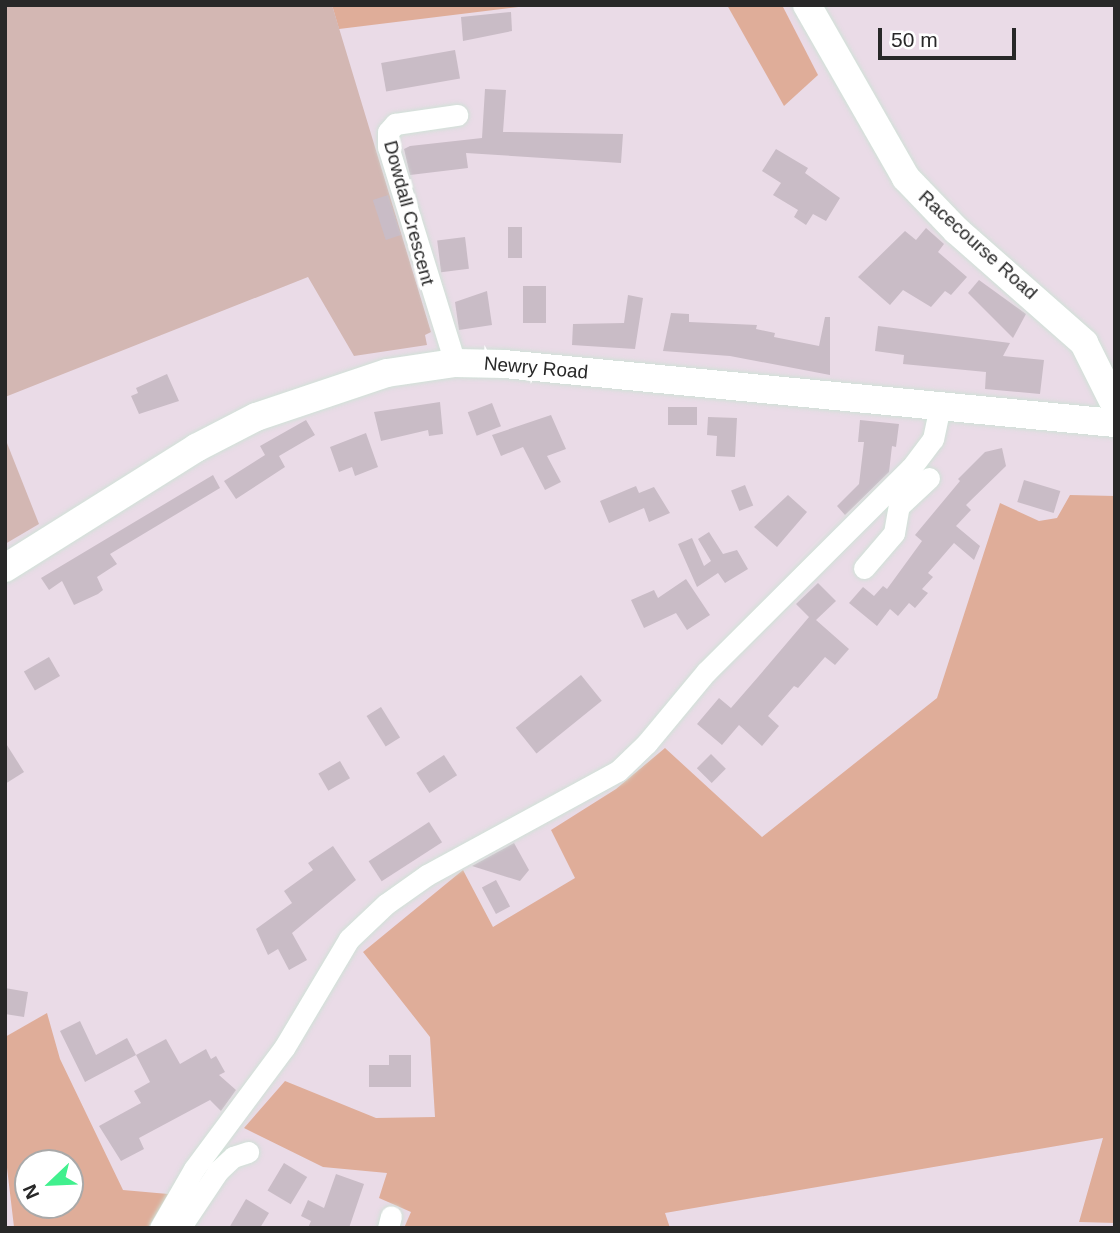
<!DOCTYPE html>
<html>
<head>
<meta charset="utf-8">
<style>
	body { margin:0 }
	#map { position:relative; width:1120px; height:1233px; overflow:hidden; background:#eadbe7; font-family:Arial,sans-serif }
	div>[style] { position:absolute }
	.green>* { inset:0; background:#dfad99 }
	.cemetery>* { inset:0; background:#d3b7b3 }
	.building>* { inset:0; background:#c9bcc6; transform-origin:0 0 }
	.roads { filter:drop-shadow(0 0 2px #d0e1d7) drop-shadow(0 0 2px #d0e1d7) }
	.street>* { height:21px; margin:-10.5px; padding:0 10.5px; transform-origin:10.5px; border-radius:10.5px; background:#fff }
	.secondary>* { height:28px; margin:-14px; padding:0 14px; transform-origin:14px; border-radius:14px; background:#fff }
	span { translate:-50% -50%; white-space:nowrap; text-align:center; line-height:1.15; -webkit-text-stroke:7px #fff; paint-order:stroke }
	.street-label { font-size:19px; color:#282828 }
	.frame { position:absolute; inset:0; border:7px solid #282828; pointer-events:none }
	.north { position:absolute; left:14px; top:1149px; width:70px; height:70px; box-sizing:border-box; background:#fff; border:2px solid #a9a9a9; border-radius:50%; rotate:247deg; font-size:19px; font-weight:700; line-height:28px; text-align:center; color:#282828 }
	.north::after { content:''; display:block; margin:auto; width:24px; height:32px; background:#41f08e; clip-path:polygon(50% 0,100% 100%,50% 72%,0 100%) }
	.scale { position:absolute; left:878px; top:28px; width:138px; height:32px; box-sizing:border-box; border:4px solid #282828; border-top:0; padding-left:9px; font-size:21px; line-height:24px; white-space:nowrap; color:#282828; -webkit-text-stroke:5px #fff; paint-order:stroke }
</style>
</head>
<body>
<div id="map">
	<div class="green">
		<div style="clip-path:polygon(332px 5px,535px 5px,339px 29px)"></div>
		<div style="clip-path:polygon(727px 5px,782px 5px,818px 75px,784px 106px)"></div>
		<div style="clip-path:polygon(1070px 495px,1115px 496px,1115px 1223px,1079px 1222px,1103px 1138px,665px 1213px,670px 1228px,404px 1228px,411px 1212px,379px 1198px,387px 1173px,323px 1167px,244px 1128px,285px 1081px,376px 1118px,435px 1117px,430px 1037px,363px 952px,463px 870px,493px 927px,575px 878px,551px 830px,616px 789px,665px 748px,762px 837px,937px 698px,1000px 503px,1039px 521px,1057px 518px)"></div>
		<div style="clip-path:polygon(evenodd,47px 1013px,60px 1059px,123px 1190px,168px 1194px,148px 1228px,14px 1227px,5px 1151px,5px 1037px,47px 1013px,28px 1163px,70px 1163px,70px 1205px,28px 1205px,28px 1163px)"></div>
	</div>
	<div class="cemetery">
		<div style="clip-path:polygon(5px 5px,332px 5px,431px 332px,425px 335px,427px 345px,354px 356px,308px 277px,5px 397px)"></div>
		<div style="clip-path:polygon(5px 438px,39px 524px,5px 544px)"></div>
	</div>
	<div class="building">
		<div style="clip-path:polygon(511px 12px,512px 31px,463px 41px,461px 17px)"></div>
		<div style="left:455px;top:50px;width:29px;height:75px;rotate:80deg"></div>
		<div style="clip-path:polygon(485px 89px,506px 90px,503px 132px,623px 134px,621px 163px,466px 153px,468px 168px,410px 175px,404px 149px,410px 146px,482px 138px)"></div>
		<div style="clip-path:polygon(776px 149px,808px 168px,805px 173px,840px 198px,826px 221px,813px 214px,806px 225px,794px 217px,798px 210px,773px 195px,781px 183px,762px 171px)"></div>
		<div style="left:388px;top:195px;width:42px;height:16px;rotate:72deg"></div>
		<div style="left:508px;top:227px;width:14px;height:31px"></div>
		<div style="clip-path:polygon(926px 228px,944px 244px,938px 252px,967px 277px,951px 295px,945px 291px,931px 307px,903px 290px,890px 305px,858px 277px,905px 231px,916px 240px)"></div>
		<div style="left:465px;top:237px;width:32px;height:28px;rotate:83deg"></div>
		<div style="clip-path:polygon(979px 280px,1026px 314px,1013px 338px,968px 293px)"></div>
		<div style="left:523px;top:286px;width:23px;height:37px"></div>
		<div style="clip-path:polygon(487px 291px,492px 325px,459px 330px,455px 302px)"></div>
		<div style="clip-path:polygon(628px 295px,643px 298px,635px 349px,572px 345px,573px 324px,624px 323px)"></div>
		<div style="clip-path:polygon(671px 313px,689px 314px,689px 322px,757px 325px,756px 329px,775px 333px,774px 337px,819px 346px,825px 317px,830px 317px,830px 375px,730px 356px,663px 351px)"></div>
		<div style="clip-path:polygon(878px 326px,1010px 343px,1003px 356px,1044px 360px,1040px 394px,985px 389px,986px 372px,903px 364px,904px 355px,875px 351px)"></div>
		<div style="clip-path:polygon(167px 374px,179px 401px,139px 414px,131px 396px,138px 393px,136px 388px)"></div>
		<div style="clip-path:polygon(440px 402px,443px 434px,429px 436px,428px 430px,381px 441px,374px 412px)"></div>
		<div style="left:492px;top:403px;width:25px;height:26px;rotate:69deg"></div>
		<div style="left:668px;top:407px;width:29px;height:18px"></div>
		<div style="clip-path:polygon(551px 415px,566px 449px,547px 456px,561px 482px,545px 490px,523px 447px,501px 456px,492px 435px)"></div>
		<div style="clip-path:polygon(708px 417px,737px 418px,735px 457px,716px 456px,717px 436px,707px 435px)"></div>
		<div style="clip-path:polygon(306px 420px,315px 435px,279px 456px,285px 467px,236px 499px,224px 481px,265px 455px,260px 446px)"></div>
		<div style="clip-path:polygon(860px 420px,899px 424px,896px 447px,892px 446px,889px 472px,845px 515px,837px 506px,859px 484px,864px 442px,858px 442px)"></div>
		<div style="clip-path:polygon(366px 433px,378px 467px,355px 476px,352px 467px,339px 472px,330px 447px)"></div>
		<div style="clip-path:polygon(1002px 448px,1006px 466px,966px 505px,971px 510px,956px 526px,980px 546px,974px 560px,954px 543px,928px 573px,933px 577px,922px 589px,928px 593px,915px 608px,909px 603px,898px 616px,890px 609px,877px 626px,849px 603px,863px 587px,874px 596px,883px 586px,887px 589px,922px 541px,915px 535px,960px 481px,958px 479px,985px 452px)"></div>
		<div style="clip-path:polygon(213px 475px,220px 488px,110px 554px,117px 564px,97px 577px,103px 590px,98px 594px,74px 605px,62px 581px,49px 590px,41px 578px)"></div>
		<div style="left:1024px;top:480px;width:38px;height:23px;rotate:17deg"></div>
		<div style="left:745px;top:485px;width:22px;height:15px;rotate:68deg"></div>
		<div style="clip-path:polygon(636px 486px,639px 493px,654px 487px,670px 513px,649px 522px,644px 508px,609px 523px,600px 501px)"></div>
		<div style="clip-path:polygon(788px 495px,807px 512px,777px 547px,754px 527px)"></div>
		<div style="clip-path:polygon(709px 532px,723px 554px,737px 550px,748px 569px,725px 583px,718px 573px,697px 587px,678px 544px,692px 538px,704px 566px,711px 561px,698px 539px)"></div>
		<div style="clip-path:polygon(686px 579px,710px 615px,687px 630px,676px 613px,644px 628px,631px 600px,654px 590px,658px 598px)"></div>
		<div style="clip-path:polygon(818px 583px,836px 601px,816px 620px,849px 649px,835px 665px,825px 657px,798px 688px,794px 686px,768px 716px,779px 726px,762px 746px,739px 725px,722px 745px,697px 724px,719px 698px,731px 708px,758px 677px,809px 617px,796px 604px)"></div>
		<div style="left:49px;top:657px;width:22px;height:29px;rotate:60deg"></div>
		<div style="left:581px;top:675px;width:33px;height:84px;rotate:51deg"></div>
		<div style="left:381px;top:707px;width:36px;height:17px;rotate:58deg"></div>
		<div style="clip-path:polygon(5px 742px,24px 772px,5px 784px)"></div>
		<div style="left:711px;top:754px;width:21px;height:20px;rotate:45deg"></div>
		<div style="left:444px;top:755px;width:24px;height:33px;rotate:57deg"></div>
		<div style="left:340px;top:761px;width:20px;height:25px;rotate:60deg"></div>
		<div style="left:429px;top:822px;width:24px;height:72px;rotate:57deg"></div>
		<div style="clip-path:polygon(514px 843px,529px 870px,520px 881px,472px 866px)"></div>
		<div style="clip-path:polygon(333px 846px,356px 880px,292px 933px,307px 960px,289px 970px,278px 949px,268px 955px,256px 929px,292px 903px,284px 891px,313px 870px,308px 863px)"></div>
		<div style="left:496px;top:880px;width:30px;height:16px;rotate:62deg"></div>
		<div style="clip-path:polygon(5px 988px,28px 992px,24px 1017px,5px 1014px)"></div>
		<div style="clip-path:polygon(80px 1021px,96px 1055px,127px 1038px,136px 1055px,85px 1082px,60px 1031px)"></div>
		<div style="clip-path:polygon(166px 1039px,180px 1064px,206px 1049px,211px 1059px,216px 1056px,225px 1072px,219px 1075px,236px 1090px,221px 1111px,210px 1100px,139px 1138px,144px 1149px,121px 1161px,99px 1126px,141px 1103px,134px 1091px,150px 1082px,136px 1055px)"></div>
		<div style="clip-path:polygon(389px 1055px,411px 1055px,411px 1087px,369px 1087px,369px 1065px,389px 1065px)"></div>
		<div style="left:284px;top:1163px;width:27px;height:32px;rotate:31deg"></div>
		<div style="clip-path:polygon(336px 1174px,364px 1184px,349px 1228px,308px 1228px,311px 1221px,301px 1216px,308px 1200px,324px 1208px)"></div>
		<div style="clip-path:polygon(246px 1199px,269px 1213px,260px 1228px,229px 1228px)"></div>
	</div>
	<div class="roads">
		<div class="street">
			<div style="left:455px;top:363px;width:226px;rotate:-107.2deg"></div>
			<div style="left:388px;top:147px;width:15px;rotate:-90deg"></div>
			<div style="left:388px;top:132px;width:11px;rotate:-49deg"></div>
			<div style="left:395px;top:124px;width:63px;rotate:-8.3deg"></div>
			<div style="left:864px;top:568px;width:46px;rotate:-49.4deg"></div>
			<div style="left:894px;top:533px;width:27px;rotate:-80deg"></div>
			<div style="left:899px;top:506px;width:41px;rotate:-43deg"></div>
			<div style="left:160px;top:1228px;width:68px;rotate:-60deg"></div>
			<div style="left:194px;top:1169px;width:151px;rotate:-53.4deg"></div>
			<div style="left:284px;top:1048px;width:127px;rotate:-59.2deg"></div>
			<div style="left:349px;top:939px;width:51px;rotate:-43.4deg"></div>
			<div style="left:386px;top:904px;width:50px;rotate:-35.3deg"></div>
			<div style="left:427px;top:875px;width:217px;rotate:-28.6deg"></div>
			<div style="left:618px;top:771px;width:40px;rotate:-44deg"></div>
			<div style="left:647px;top:743px;width:92px;rotate:-50.3deg"></div>
			<div style="left:706px;top:672px;width:289px;rotate:-44.9deg"></div>
			<div style="left:911px;top:468px;width:36px;rotate:-53deg"></div>
			<div style="left:933px;top:439px;width:35px;rotate:-78deg"></div>
			<div style="left:180px;top:1228px;width:69px;rotate:-56.3deg"></div>
			<div style="left:218px;top:1171px;width:21px;rotate:-43deg"></div>
			<div style="left:233px;top:1157px;width:16px;rotate:-18deg"></div>
			<div style="left:388px;top:1228px;width:12px;rotate:-76deg"></div>
		</div>
		<div class="secondary">
			<div style="left:807px;top:5px;width:199px;rotate:60.2deg"></div>
			<div style="left:906px;top:178px;width:72px;rotate:46.1deg"></div>
			<div style="left:956px;top:230px;width:171px;rotate:41.4deg"></div>
			<div style="left:1084px;top:343px;width:69px;rotate:63.4deg"></div>
			<div style="left:5px;top:568px;width:226px;rotate:-32.1deg"></div>
			<div style="left:196px;top:448px;width:68px;rotate:-27.3deg"></div>
			<div style="left:256px;top:417px;width:138px;rotate:-18.6deg"></div>
			<div style="left:387px;top:373px;width:69px;rotate:-8.4deg"></div>
			<div style="left:455px;top:363px;width:49px;rotate:1.2deg"></div>
			<div style="left:504px;top:364px;width:614px;rotate:5.52deg"></div>
		</div>
	</div>
	<div class="street-label">
		<span style="left:409px;top:213px;rotate:75deg">Dowdall Crescent</span>
		<span style="left:978px;top:245px;rotate:42deg">Racecourse Road</span>
		<span style="left:536px;top:368px;rotate:5deg">Newry Road</span>
	</div>
	<div class="frame"></div>
	<div class="north">N</div>
	<div class="scale">50 m</div>
</div>
</body>
</html>
